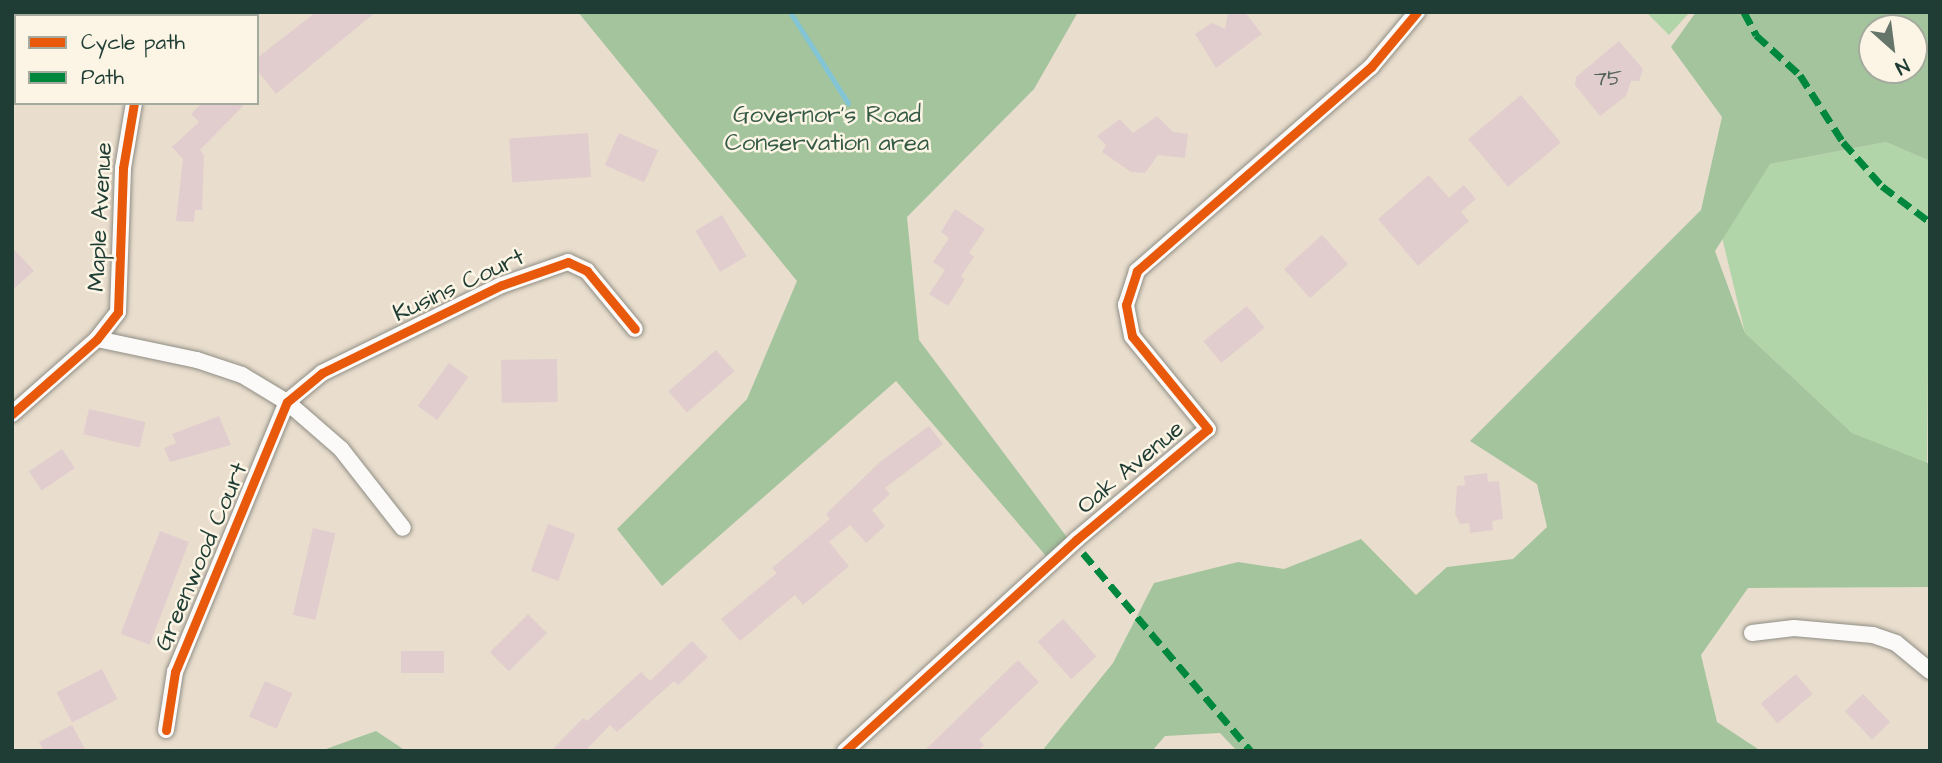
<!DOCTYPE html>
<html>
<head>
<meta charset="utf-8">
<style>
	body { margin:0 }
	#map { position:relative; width:1942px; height:763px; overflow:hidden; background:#e9ddcd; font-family:"Architects Daughter",sans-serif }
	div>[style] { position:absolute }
	.green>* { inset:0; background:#b1d4a8 }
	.forest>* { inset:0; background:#a3c49d }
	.stream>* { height:5px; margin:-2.5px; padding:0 2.5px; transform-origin:2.5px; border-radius:2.5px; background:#84c5d5 }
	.building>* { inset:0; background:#e2cdce; transform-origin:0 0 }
	.roads { filter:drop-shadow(0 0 2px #8f8e85) drop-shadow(0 0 2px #8f8e85) }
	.minor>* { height:16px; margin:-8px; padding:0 8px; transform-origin:8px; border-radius:8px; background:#fcfaf8 }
	.quiet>* { height:7px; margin-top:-3.5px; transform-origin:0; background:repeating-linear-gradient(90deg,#00873e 0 14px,transparent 0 21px) }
	.cycleway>* { height:9px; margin:-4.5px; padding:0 4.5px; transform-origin:4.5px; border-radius:4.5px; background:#e8590c }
	span { translate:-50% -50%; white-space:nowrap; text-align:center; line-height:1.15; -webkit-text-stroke:5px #fcf5e5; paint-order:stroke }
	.number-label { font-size:21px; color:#50615a }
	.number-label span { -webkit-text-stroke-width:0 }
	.park-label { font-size:24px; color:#335a45 }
	.street-label { font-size:24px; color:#1f3d34 }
	.frame { position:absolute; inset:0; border:14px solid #1f3d34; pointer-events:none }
	.legend { position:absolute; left:14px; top:14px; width:245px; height:91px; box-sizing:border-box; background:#fcf5e5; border:2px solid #a4ab9e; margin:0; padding:9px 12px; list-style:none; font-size:21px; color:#1f3d34 }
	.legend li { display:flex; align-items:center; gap:14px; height:35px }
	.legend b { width:35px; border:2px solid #a4ab9e }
	.north { position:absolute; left:1858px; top:14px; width:70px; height:70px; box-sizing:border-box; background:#fcf5e5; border:2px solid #a4ab9e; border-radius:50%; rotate:152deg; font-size:19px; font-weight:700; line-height:28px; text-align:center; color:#1f3d34 }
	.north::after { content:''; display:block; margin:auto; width:24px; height:32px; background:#66756a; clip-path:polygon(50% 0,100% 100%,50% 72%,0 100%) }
</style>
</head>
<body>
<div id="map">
	<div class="green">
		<div style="clip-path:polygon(1646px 12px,1690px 12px,1669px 35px)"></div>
		<div style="clip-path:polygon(1886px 142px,1930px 161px,1927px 465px,1852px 433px,1745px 333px,1721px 233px,1770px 164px)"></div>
	</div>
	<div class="forest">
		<div style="clip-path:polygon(578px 12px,1078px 12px,1034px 89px,907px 217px,919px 340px,1072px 544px,1052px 563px,896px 381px,662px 586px,617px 529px,747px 399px,797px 281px)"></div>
		<div style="clip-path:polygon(evenodd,1696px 12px,1930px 12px,1930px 161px,1886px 142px,1770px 164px,1715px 251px,1745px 333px,1852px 433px,1930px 464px,1930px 587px,1748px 588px,1701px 655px,1717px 722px,1761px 751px,1237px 751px,1220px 733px,1165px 736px,1152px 751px,1042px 751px,1113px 663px,1154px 583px,1238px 562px,1284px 569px,1361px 539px,1416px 595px,1447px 567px,1513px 559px,1547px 527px,1537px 484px,1470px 441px,1701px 210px,1722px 117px,1671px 47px,1696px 12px,1872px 28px,1914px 28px,1914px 70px,1872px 70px,1872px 28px)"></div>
		<div style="clip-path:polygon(376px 731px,406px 751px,325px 751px,326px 749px)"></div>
	</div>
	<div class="stream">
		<div style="left:790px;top:12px;width:108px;rotate:57.5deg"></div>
	</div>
	<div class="building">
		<div style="clip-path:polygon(316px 12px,376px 12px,276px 94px,257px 70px,257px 58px)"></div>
		<div style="clip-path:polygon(1228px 12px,1245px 12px,1262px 34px,1216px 68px,1195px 34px,1212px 23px,1225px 29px)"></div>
		<div style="clip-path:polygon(1619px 41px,1643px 69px,1639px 81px,1631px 81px,1626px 96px,1600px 116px,1575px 85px,1576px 77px)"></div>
		<div style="left:1521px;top:95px;width:62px;height:69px;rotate:50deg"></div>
		<div style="clip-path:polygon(202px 103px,246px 103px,200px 150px,204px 155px,202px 210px,195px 210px,194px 222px,176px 221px,183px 159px,172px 147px,199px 122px,191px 114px)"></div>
		<div style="clip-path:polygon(1157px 116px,1173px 132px,1188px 134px,1185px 158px,1158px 155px,1145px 173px,1131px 172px,1102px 152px,1106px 145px,1097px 136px,1120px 119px,1133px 133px)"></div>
		<div style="left:588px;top:133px;width:44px;height:79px;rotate:86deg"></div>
		<div style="left:619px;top:133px;width:43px;height:35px;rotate:24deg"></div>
		<div style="clip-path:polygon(1429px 175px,1449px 198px,1464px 185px,1476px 199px,1461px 212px,1469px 221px,1418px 266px,1378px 219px)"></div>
		<div style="clip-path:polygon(955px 209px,985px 229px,969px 253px,974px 257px,961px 276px,965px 279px,948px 306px,929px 294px,945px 270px,933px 262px,949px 238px,941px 232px)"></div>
		<div style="left:722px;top:215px;width:48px;height:31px;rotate:59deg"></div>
		<div style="left:1322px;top:235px;width:39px;height:51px;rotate:48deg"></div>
		<div style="clip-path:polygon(12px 247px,34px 271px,12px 290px)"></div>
		<div style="left:1247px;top:306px;width:28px;height:56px;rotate:51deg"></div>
		<div style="left:716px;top:350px;width:28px;height:63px;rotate:49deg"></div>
		<div style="left:557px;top:359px;width:43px;height:56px;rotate:89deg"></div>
		<div style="left:449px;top:363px;width:24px;height:53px;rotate:36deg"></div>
		<div style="left:89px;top:409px;width:58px;height:26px;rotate:13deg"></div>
		<div style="clip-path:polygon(219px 416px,231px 445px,170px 462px,164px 448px,176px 443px,172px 434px)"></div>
		<div style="clip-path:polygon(929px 426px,943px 444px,885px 488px,890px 494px,872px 510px,885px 526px,866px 543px,850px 525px,829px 542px,849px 566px,803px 605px,795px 595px,740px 641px,721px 619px,777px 573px,772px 568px,830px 519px,826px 514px,881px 461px)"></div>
		<div style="left:62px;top:449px;width:23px;height:40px;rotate:56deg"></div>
		<div style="clip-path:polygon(1487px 473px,1488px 482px,1499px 481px,1503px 519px,1492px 521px,1493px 530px,1470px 533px,1469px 523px,1460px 524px,1455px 514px,1457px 486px,1465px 485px,1464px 476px)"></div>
		<div style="left:548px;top:524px;width:29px;height:50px;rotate:20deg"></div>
		<div style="left:313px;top:528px;width:23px;height:89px;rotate:13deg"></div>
		<div style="left:160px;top:531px;width:31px;height:110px;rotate:21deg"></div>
		<div style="left:528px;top:614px;width:27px;height:54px;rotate:45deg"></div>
		<div style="left:1063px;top:619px;width:50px;height:34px;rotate:48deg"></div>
		<div style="clip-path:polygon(692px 641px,708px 657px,678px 685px,674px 681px,617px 732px,610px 725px,585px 751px,551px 751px,583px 718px,587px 721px,641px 672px,650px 681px)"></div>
		<div style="left:401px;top:651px;width:43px;height:22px"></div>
		<div style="clip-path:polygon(1018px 660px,1039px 682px,979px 740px,984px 745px,977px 751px,924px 751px)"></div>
		<div style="left:102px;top:669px;width:34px;height:51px;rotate:63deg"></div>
		<div style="left:1796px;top:674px;width:26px;height:46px;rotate:50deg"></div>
		<div style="left:265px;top:681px;width:30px;height:39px;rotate:24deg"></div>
		<div style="left:1863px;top:694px;width:39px;height:25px;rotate:46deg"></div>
		<div style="clip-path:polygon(72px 725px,86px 751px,44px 751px,39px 742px)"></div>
	</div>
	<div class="roads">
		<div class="minor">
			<div style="left:210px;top:16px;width:6px;rotate:-39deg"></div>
			<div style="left:97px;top:339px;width:102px;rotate:11.9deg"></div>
			<div style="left:197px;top:360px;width:47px;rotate:18.4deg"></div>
			<div style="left:242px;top:375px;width:52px;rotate:31deg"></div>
			<div style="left:287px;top:402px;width:72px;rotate:41deg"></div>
			<div style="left:341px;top:449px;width:100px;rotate:51.9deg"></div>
			<div style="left:12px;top:414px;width:113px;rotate:-41.4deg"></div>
			<div style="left:97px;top:339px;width:34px;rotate:-52deg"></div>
			<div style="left:118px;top:312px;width:144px;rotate:-88deg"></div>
			<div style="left:123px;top:168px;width:66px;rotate:-80.4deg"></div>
			<div style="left:1752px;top:633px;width:42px;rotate:-6.8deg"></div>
			<div style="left:1794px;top:628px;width:79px;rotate:5.1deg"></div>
			<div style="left:1873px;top:635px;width:24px;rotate:19deg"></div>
			<div style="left:1896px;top:643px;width:44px;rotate:39.5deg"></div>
			<div style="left:166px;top:730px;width:59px;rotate:-81.2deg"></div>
			<div style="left:175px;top:672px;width:292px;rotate:-67.5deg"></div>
			<div style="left:287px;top:402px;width:45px;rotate:-39.6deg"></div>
			<div style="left:322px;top:373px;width:200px;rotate:-26.1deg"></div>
			<div style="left:502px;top:285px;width:70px;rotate:-19.2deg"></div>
			<div style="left:568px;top:262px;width:21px;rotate:25deg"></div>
			<div style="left:587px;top:271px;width:75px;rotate:50.4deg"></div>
			<div style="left:845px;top:751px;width:313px;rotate:-42.4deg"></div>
			<div style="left:1076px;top:540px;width:172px;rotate:-40.1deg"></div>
			<div style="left:1208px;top:429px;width:120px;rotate:-129.3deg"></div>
			<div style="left:1132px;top:336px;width:32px;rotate:-101deg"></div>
			<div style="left:1126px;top:305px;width:36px;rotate:-72deg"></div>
			<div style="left:1137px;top:271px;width:310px;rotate:-41.1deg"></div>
			<div style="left:1371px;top:67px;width:72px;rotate:-50.1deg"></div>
		</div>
	</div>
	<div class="quiet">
		<div style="left:1744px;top:12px;width:26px;rotate:62deg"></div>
		<div style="left:1756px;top:35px;width:59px;rotate:42.3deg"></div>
		<div style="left:1800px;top:75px;width:80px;rotate:57.3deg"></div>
		<div style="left:1843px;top:142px;width:59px;rotate:48.4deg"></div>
		<div style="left:1882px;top:186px;width:60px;rotate:36.9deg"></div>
		<div style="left:1083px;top:553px;width:260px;rotate:49.7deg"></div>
	</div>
	<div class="cycleway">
		<div style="left:12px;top:414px;width:113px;rotate:-41.4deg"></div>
		<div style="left:97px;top:339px;width:34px;rotate:-52deg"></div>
		<div style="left:118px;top:312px;width:144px;rotate:-88deg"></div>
		<div style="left:123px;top:168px;width:66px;rotate:-80.4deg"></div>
		<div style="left:166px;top:730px;width:59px;rotate:-81.2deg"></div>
		<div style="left:175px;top:672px;width:292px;rotate:-67.5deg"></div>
		<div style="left:287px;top:402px;width:45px;rotate:-39.6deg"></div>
		<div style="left:322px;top:373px;width:200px;rotate:-26.1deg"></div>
		<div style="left:502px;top:285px;width:70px;rotate:-19.2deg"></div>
		<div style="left:568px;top:262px;width:21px;rotate:25deg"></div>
		<div style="left:587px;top:271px;width:75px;rotate:50.4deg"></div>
		<div style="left:845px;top:751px;width:313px;rotate:-42.4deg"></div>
		<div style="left:1076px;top:540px;width:172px;rotate:-40.1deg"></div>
		<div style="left:1208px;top:429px;width:120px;rotate:-129.3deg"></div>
		<div style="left:1132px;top:336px;width:32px;rotate:-101deg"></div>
		<div style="left:1126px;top:305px;width:36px;rotate:-72deg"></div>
		<div style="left:1137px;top:271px;width:310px;rotate:-41.1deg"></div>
		<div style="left:1371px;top:67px;width:72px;rotate:-50.1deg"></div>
	</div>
	<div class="number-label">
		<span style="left:1608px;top:79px">75</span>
	</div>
	<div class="park-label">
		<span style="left:827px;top:130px">Governor's Road<br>Conservation area</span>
	</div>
	<div class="street-label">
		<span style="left:101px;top:217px;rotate:-87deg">Maple Avenue</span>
		<span style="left:459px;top:286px;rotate:-25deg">Kusins Court</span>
		<span style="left:1131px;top:468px;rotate:-40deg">Oak Avenue</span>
		<span style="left:202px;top:557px;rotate:-67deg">Greenwood Court</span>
	</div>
	<div class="frame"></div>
	<ul class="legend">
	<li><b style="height:9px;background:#e8590c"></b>Cycle path</li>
	<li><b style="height:9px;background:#00873e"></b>Path</li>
	</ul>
	<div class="north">N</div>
</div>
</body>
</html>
